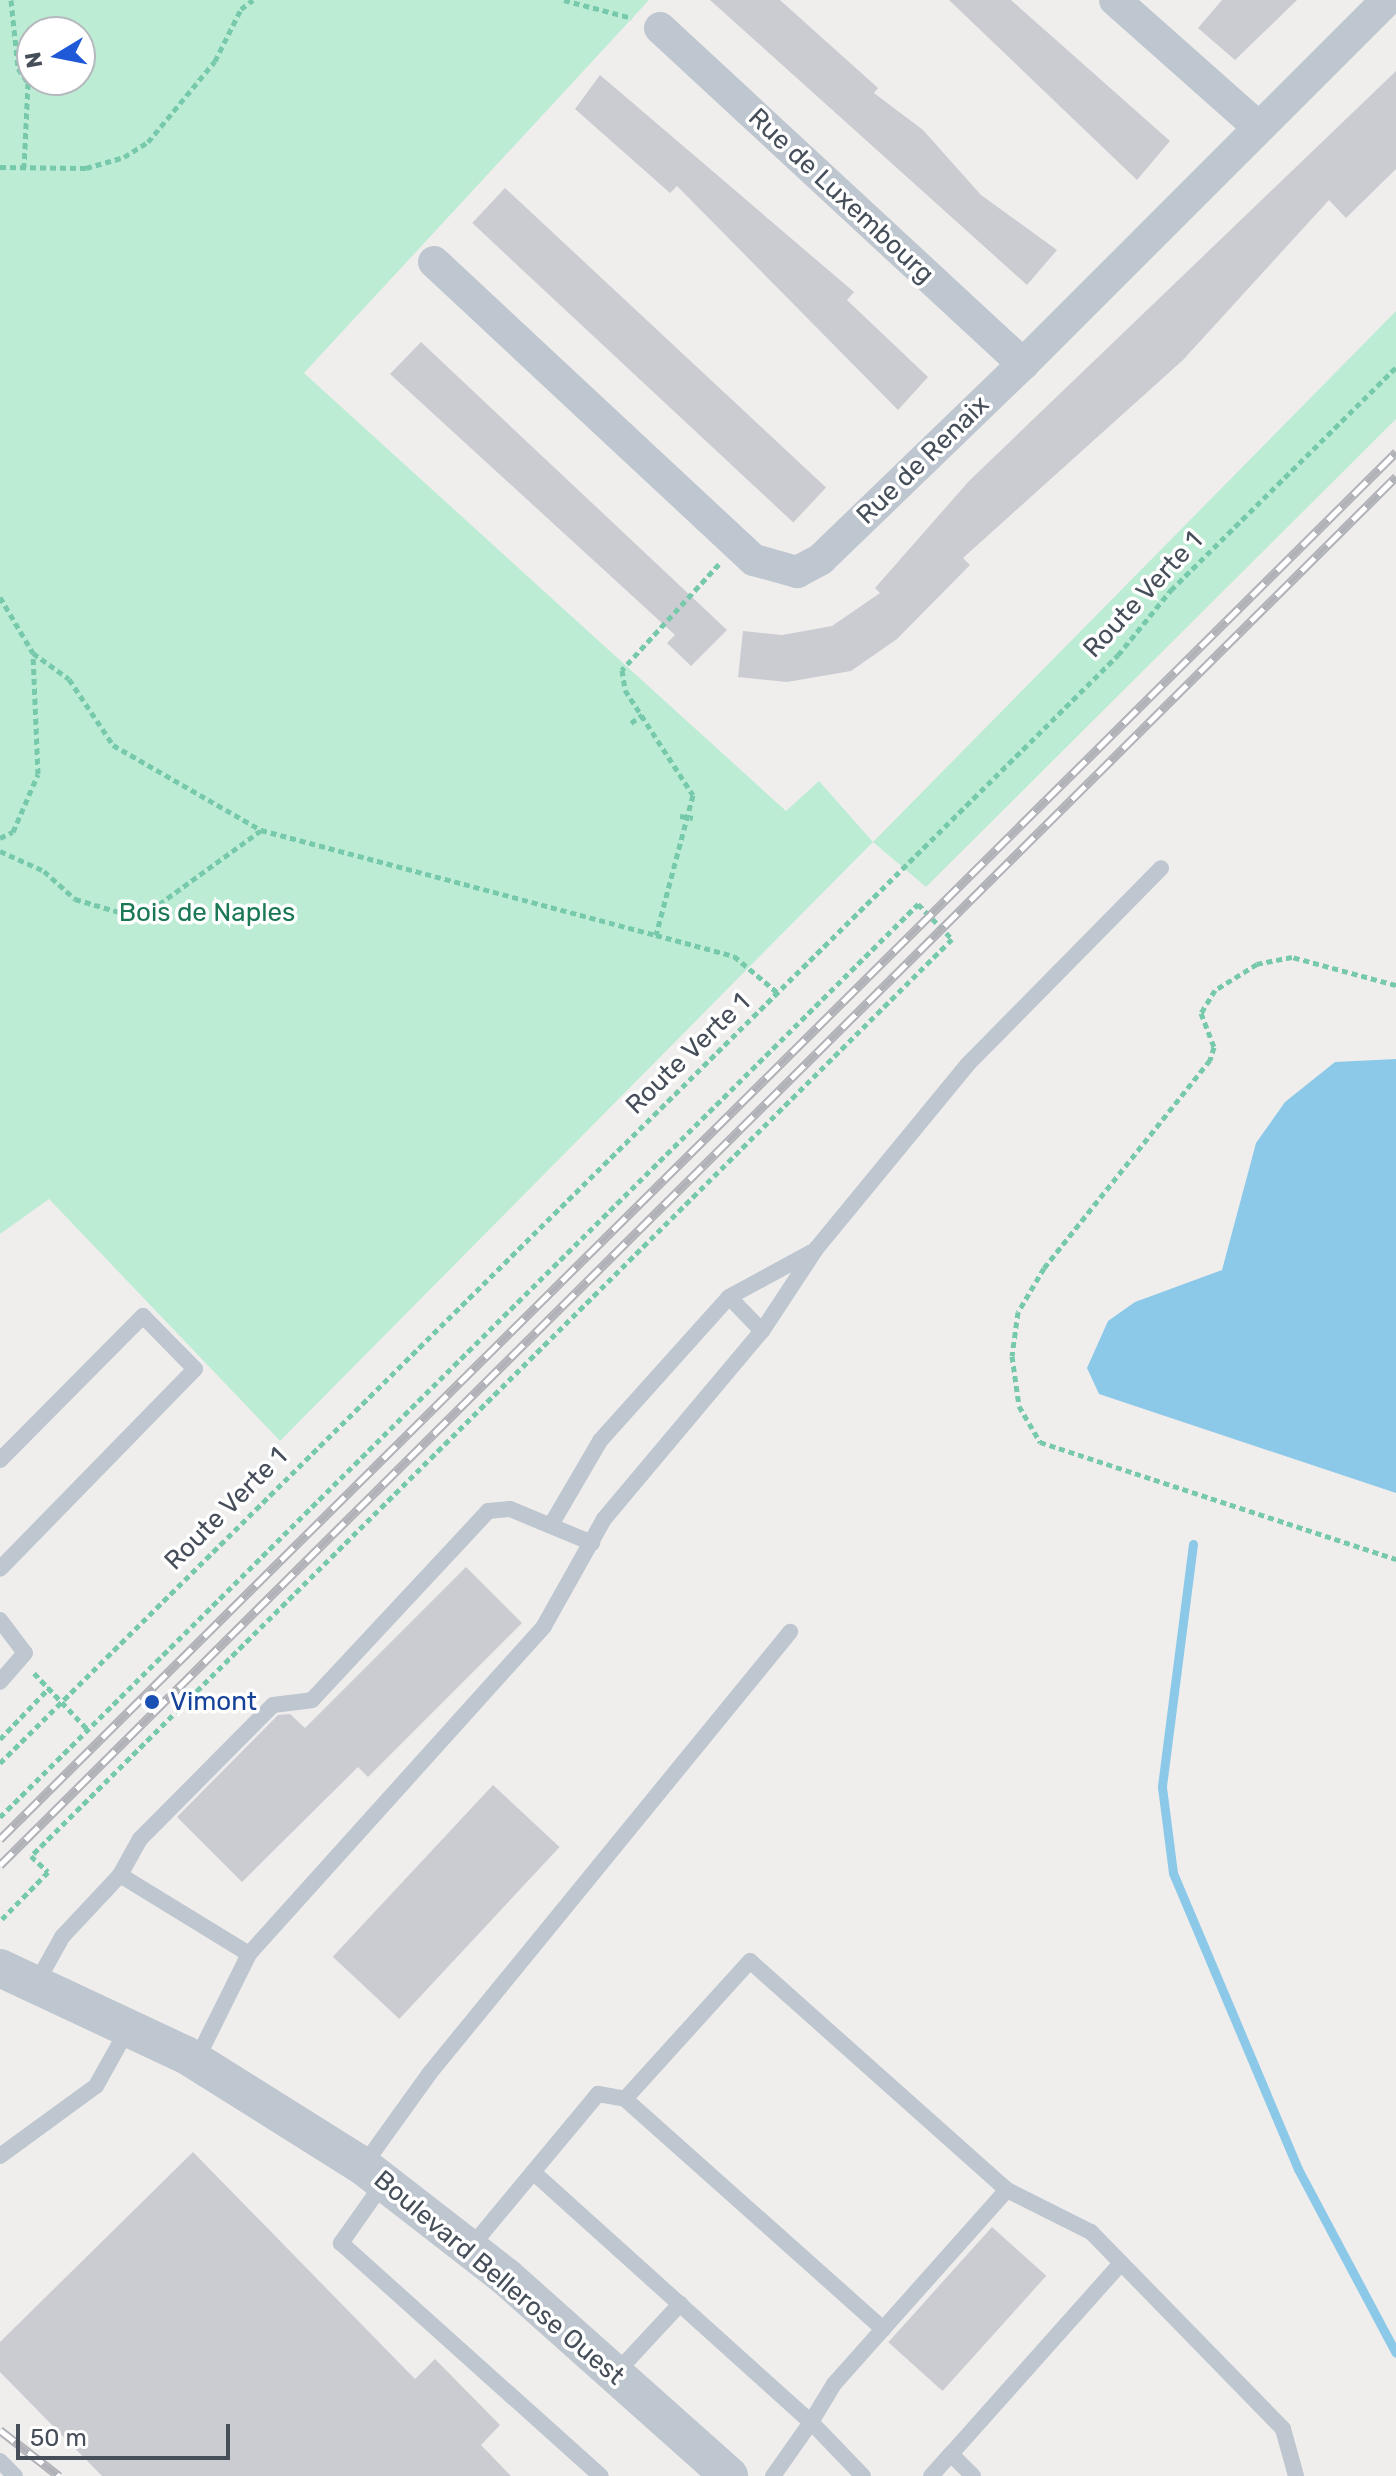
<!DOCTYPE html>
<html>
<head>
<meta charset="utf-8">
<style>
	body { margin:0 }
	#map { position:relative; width:1396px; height:2476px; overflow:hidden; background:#f0eeed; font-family:Rubik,sans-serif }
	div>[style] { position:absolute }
	.green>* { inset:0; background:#bdecd5 }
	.water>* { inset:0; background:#8cc9e8 }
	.stream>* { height:9px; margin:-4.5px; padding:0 4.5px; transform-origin:4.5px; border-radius:4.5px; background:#8cc9e8 }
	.building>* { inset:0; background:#caccd2; transform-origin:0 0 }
	.path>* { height:5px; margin-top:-2.5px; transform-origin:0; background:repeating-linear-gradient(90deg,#77c9ab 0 6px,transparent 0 10px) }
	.service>* { height:16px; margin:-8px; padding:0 8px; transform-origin:8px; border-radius:8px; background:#bec6cf }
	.minor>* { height:32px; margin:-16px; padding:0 16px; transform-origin:16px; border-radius:16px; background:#bec6cf }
	.tertiary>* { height:38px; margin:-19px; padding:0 19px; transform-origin:19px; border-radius:19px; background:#bec6cf }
	.rail>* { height:9px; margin-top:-4.5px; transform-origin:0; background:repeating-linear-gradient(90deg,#fff 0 18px,#b0b2b8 0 36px); box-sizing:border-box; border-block:2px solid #b0b2b8 }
	.dots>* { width:22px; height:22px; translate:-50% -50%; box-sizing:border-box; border:4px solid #fff; border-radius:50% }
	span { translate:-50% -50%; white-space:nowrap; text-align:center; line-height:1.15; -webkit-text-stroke:7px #fff; paint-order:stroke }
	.street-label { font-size:26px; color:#464e5a }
	.park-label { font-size:26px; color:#1a7855 }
	.transit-label { font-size:26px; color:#164399 }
	.left { translate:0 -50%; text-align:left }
	.north { position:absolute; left:16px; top:16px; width:80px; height:80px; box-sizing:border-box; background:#fff; border:2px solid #b5b8bd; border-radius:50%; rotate:260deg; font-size:22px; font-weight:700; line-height:32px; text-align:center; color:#464e5a }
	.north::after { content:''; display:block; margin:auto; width:28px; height:36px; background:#2059d7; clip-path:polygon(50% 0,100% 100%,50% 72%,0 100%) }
	.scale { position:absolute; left:16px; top:2424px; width:214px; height:36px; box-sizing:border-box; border:4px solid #464e5a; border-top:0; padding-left:10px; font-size:24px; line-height:28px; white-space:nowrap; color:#464e5a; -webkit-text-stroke:6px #fff; paint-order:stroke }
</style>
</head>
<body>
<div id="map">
	<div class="green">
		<div style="clip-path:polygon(evenodd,0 0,649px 0,304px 373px,786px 811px,819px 781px,873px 842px,1396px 311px,1396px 419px,926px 887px,873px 842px,280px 1441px,49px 1199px,0 1234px,0 0,32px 32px,80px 32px,80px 80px,32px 80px,32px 32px)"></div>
	</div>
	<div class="water">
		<div style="clip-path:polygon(1396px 1059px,1396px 1493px,1099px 1394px,1087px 1368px,1108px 1321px,1135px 1302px,1222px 1270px,1256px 1143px,1285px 1102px,1335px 1062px)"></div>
	</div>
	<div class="stream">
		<div style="left:1193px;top:1544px;width:245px;rotate:97.3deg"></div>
		<div style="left:1162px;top:1787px;width:87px;rotate:82.7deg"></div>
		<div style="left:1173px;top:1873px;width:321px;rotate:67.1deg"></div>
		<div style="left:1298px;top:2169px;width:208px;rotate:62deg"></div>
	</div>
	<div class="building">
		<div style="clip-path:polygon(710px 0,780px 0,878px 88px,874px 93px,923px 130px,981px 195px,1057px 250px,1027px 285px)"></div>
		<div style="clip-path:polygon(949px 0,1011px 0,1170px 141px,1137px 180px)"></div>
		<div style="clip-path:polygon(1222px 0,1297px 0,1235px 60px,1198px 28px)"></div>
		<div style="clip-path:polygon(1396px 71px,1396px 169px,1346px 218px,1329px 200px,1183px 360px,963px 558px,970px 565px,897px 639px,851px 671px,787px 682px,738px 677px,743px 631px,782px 635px,832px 626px,880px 593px,875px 588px,969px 481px)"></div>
		<div style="clip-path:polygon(600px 75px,854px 292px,847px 300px,928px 377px,898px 410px,677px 186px,670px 193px,575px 109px)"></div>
		<div style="left:505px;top:188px;width:439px;height:48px;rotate:43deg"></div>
		<div style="clip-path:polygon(421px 342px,727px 630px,691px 666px,667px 643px,675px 635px,390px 374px)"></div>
		<div style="clip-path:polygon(466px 1567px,522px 1623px,368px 1777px,358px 1767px,242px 1882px,177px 1817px,278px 1715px,290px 1714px,305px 1728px)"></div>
		<div style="left:493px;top:1785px;width:91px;height:235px;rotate:43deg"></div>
		<div style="clip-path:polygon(193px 2152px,415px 2379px,435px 2359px,500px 2425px,481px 2445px,511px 2476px,102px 2476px,0 2372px,0 2342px)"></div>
		<div style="left:992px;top:2227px;width:73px;height:155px;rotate:42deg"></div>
	</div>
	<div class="path">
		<div style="left:11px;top:0;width:68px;rotate:84.1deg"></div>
		<div style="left:18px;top:68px;width:18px;rotate:56deg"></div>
		<div style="left:28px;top:83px;width:84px;rotate:92.7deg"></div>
		<div style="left:564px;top:0;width:70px;rotate:14.8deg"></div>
		<div style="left:0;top:167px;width:86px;rotate:0.7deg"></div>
		<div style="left:86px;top:168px;width:40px;rotate:-16deg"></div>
		<div style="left:124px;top:157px;width:28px;rotate:-32deg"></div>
		<div style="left:148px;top:142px;width:105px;rotate:-50.4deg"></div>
		<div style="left:215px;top:61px;width:58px;rotate:-63.4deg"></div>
		<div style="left:241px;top:9px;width:15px;rotate:-37deg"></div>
		<div style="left:719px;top:564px;width:144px;rotate:132.5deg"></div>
		<div style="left:622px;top:670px;width:20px;rotate:81deg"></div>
		<div style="left:625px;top:690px;width:125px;rotate:57.1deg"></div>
		<div style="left:693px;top:795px;width:145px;rotate:104.8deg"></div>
		<div style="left:656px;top:935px;width:81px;rotate:15.1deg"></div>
		<div style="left:734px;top:956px;width:57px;rotate:40.1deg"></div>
		<div style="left:0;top:597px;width:65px;rotate:59.5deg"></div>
		<div style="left:33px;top:653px;width:44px;rotate:35.8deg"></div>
		<div style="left:69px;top:679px;width:79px;rotate:56.3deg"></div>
		<div style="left:113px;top:745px;width:171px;rotate:29.9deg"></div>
		<div style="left:261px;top:830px;width:409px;rotate:14.9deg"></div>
		<div style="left:631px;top:723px;width:14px;rotate:-36deg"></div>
		<div style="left:680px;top:816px;width:13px;rotate:9deg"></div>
		<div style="left:0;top:838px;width:14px;rotate:-25deg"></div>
		<div style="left:13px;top:832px;width:63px;rotate:-66.7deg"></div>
		<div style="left:38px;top:774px;width:120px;rotate:-92.4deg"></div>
		<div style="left:0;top:851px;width:48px;rotate:24.4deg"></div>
		<div style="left:44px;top:871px;width:42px;rotate:42.1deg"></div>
		<div style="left:75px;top:899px;width:56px;rotate:16.5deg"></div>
		<div style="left:129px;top:915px;width:23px;rotate:-13deg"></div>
		<div style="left:151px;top:910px;width:135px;rotate:-35.9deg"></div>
		<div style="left:1396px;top:985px;width:108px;rotate:-164.9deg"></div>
		<div style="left:1292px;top:957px;width:36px;rotate:169deg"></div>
		<div style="left:1257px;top:964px;width:49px;rotate:148.2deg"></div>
		<div style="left:1215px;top:990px;width:27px;rotate:121deg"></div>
		<div style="left:1201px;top:1013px;width:36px;rotate:69deg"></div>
		<div style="left:1214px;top:1047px;width:14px;rotate:107deg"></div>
		<div style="left:1210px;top:1060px;width:266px;rotate:128.6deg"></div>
		<div style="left:1044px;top:1268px;width:51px;rotate:120.6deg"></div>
		<div style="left:1018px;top:1312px;width:44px;rotate:97.8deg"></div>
		<div style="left:1012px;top:1356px;width:50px;rotate:82deg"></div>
		<div style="left:1019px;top:1406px;width:42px;rotate:59.7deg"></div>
		<div style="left:1040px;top:1442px;width:375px;rotate:18.2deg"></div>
		<div style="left:34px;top:1673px;width:79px;rotate:46.5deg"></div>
		<div style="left:0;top:1739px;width:71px;rotate:-46.1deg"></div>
		<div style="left:0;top:1763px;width:1574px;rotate:-44.74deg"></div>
		<div style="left:1118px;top:655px;width:84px;rotate:-50.8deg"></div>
		<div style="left:1171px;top:590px;width:317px;rotate:-44.7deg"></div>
		<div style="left:0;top:1817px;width:1295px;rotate:-44.84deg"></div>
		<div style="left:918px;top:904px;width:49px;rotate:45.8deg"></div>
		<div style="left:952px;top:939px;width:1300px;rotate:135.12deg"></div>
		<div style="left:31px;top:1856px;width:23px;rotate:43deg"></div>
		<div style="left:48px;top:1872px;width:69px;rotate:134.4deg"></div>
	</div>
	<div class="service">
		<div style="left:729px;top:1297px;width:94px;rotate:-28.5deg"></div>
		<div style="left:762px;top:1331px;width:98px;rotate:-56.6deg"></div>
		<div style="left:816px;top:1249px;width:239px;rotate:-50.6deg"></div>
		<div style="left:968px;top:1064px;width:275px;rotate:-45.4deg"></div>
		<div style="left:0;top:1460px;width:203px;rotate:-45.2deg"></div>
		<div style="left:143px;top:1316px;width:74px;rotate:45.5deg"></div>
		<div style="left:195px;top:1369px;width:279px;rotate:134.3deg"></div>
		<div style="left:0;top:1620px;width:41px;rotate:52.9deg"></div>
		<div style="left:25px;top:1653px;width:38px;rotate:131deg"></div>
		<div style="left:120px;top:1875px;width:41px;rotate:-60.9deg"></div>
		<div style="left:140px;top:1839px;width:189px;rotate:-45.2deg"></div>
		<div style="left:273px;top:1705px;width:39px;rotate:-7deg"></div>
		<div style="left:312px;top:1700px;width:258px;rotate:-47deg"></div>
		<div style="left:488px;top:1511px;width:22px;rotate:-5deg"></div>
		<div style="left:510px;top:1509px;width:89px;rotate:22.5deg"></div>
		<div style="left:249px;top:1954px;width:441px;rotate:-48deg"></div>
		<div style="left:544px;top:1626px;width:123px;rotate:-60.7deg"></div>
		<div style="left:604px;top:1519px;width:246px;rotate:-50deg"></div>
		<div style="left:762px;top:1331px;width:47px;rotate:-134.1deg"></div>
		<div style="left:729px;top:1297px;width:193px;rotate:131.9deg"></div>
		<div style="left:600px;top:1441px;width:97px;rotate:120.3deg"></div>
		<div style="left:36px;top:1984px;width:54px;rotate:-61deg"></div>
		<div style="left:62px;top:1937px;width:85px;rotate:-46.9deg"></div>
		<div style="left:120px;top:1875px;width:151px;rotate:31.5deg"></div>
		<div style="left:249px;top:1954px;width:119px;rotate:116.4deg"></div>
		<div style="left:0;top:2156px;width:119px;rotate:-36.1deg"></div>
		<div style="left:96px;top:2086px;width:68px;rotate:-60.8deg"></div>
		<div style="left:363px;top:2166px;width:113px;rotate:-54.3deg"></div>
		<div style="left:429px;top:2074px;width:571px;rotate:-50.76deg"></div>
		<div style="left:533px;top:2172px;width:102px;rotate:-50.2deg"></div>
		<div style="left:598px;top:2094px;width:27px;rotate:10deg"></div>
		<div style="left:384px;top:2182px;width:75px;rotate:125.2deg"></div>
		<div style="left:341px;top:2243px;width:349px;rotate:41.9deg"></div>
		<div style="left:1007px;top:2190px;width:94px;rotate:26.6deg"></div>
		<div style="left:1091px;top:2232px;width:275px;rotate:45.7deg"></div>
		<div style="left:1283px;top:2429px;width:49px;rotate:74.5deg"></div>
		<div style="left:470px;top:2248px;width:99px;rotate:-50.3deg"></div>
		<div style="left:533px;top:2172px;width:374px;rotate:42deg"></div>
		<div style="left:811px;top:2422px;width:66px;rotate:125.1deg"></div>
		<div style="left:615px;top:2374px;width:96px;rotate:-47.1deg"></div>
		<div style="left:0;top:2461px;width:21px;rotate:45deg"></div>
		<div style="left:863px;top:2476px;width:75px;rotate:-133.9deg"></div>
		<div style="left:811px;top:2422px;width:44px;rotate:-58.8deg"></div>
		<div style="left:834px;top:2384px;width:260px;rotate:-48.3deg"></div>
		<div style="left:1007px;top:2190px;width:344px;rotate:-138.3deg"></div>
		<div style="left:750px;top:1961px;width:186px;rotate:132.2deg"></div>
		<div style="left:625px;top:2099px;width:346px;rotate:41.7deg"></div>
		<div style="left:931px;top:2476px;width:30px;rotate:-48deg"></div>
		<div style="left:973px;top:2476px;width:31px;rotate:-135deg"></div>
		<div style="left:951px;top:2454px;width:256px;rotate:-48.3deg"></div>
	</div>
	<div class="minor">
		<div style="left:1115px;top:0;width:188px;rotate:41.6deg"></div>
		<div style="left:660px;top:28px;width:495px;rotate:42.8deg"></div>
		<div style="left:434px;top:262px;width:437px;rotate:43deg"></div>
		<div style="left:754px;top:560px;width:45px;rotate:15.6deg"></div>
		<div style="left:797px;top:572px;width:27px;rotate:-28deg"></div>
		<div style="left:821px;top:559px;width:281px;rotate:-44deg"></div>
		<div style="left:1023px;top:364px;width:515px;rotate:-45deg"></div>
	</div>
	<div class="tertiary">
		<div style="left:0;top:1968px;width:205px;rotate:25.1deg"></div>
		<div style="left:186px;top:2055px;width:209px;rotate:32.1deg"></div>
		<div style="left:363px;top:2166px;width:181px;rotate:37.8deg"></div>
		<div style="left:506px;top:2277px;width:299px;rotate:41.7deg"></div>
	</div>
	<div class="rail">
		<div style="left:0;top:1839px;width:1968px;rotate:-44.81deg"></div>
		<div style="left:0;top:1865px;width:1969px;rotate:-44.84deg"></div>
		<div style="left:0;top:2430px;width:75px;rotate:37.9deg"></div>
	</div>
	<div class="dots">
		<div style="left:152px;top:1702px;background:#1a4fb4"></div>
	</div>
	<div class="street-label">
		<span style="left:841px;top:196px;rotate:43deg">Rue de Luxembourg</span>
		<span style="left:923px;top:460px;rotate:-44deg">Rue de Renaix</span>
		<span style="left:1143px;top:595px;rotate:-47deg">Route Verte 1</span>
		<span style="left:688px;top:1054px;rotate:-44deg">Route Verte 1</span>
		<span style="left:226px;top:1509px;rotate:-45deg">Route Verte 1</span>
		<span style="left:499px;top:2278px;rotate:40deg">Boulevard Bellerose Ouest</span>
	</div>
	<div class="park-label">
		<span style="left:207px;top:913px">Bois de Naples</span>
	</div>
	<div class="transit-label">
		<span class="left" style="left:170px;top:1702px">Vimont</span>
	</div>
	<div class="north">N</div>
	<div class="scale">50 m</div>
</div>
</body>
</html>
